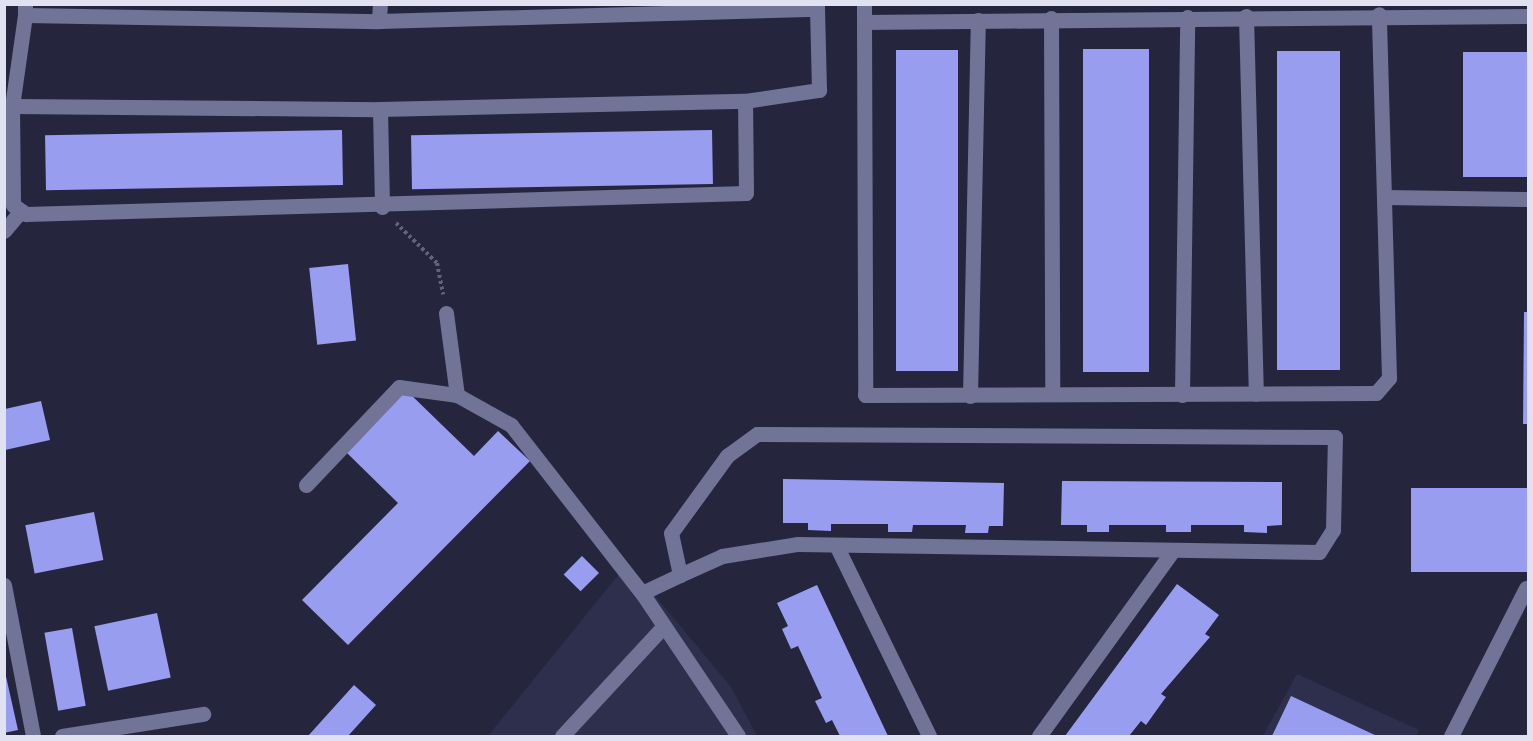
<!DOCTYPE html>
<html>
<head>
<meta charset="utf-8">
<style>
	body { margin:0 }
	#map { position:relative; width:1533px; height:741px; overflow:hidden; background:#25263e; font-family:Inter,sans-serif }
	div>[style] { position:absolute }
	.built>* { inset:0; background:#2e2f4d }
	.building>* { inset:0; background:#999df0; transform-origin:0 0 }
	.path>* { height:4px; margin-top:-2px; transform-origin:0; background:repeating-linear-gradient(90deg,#626379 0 3px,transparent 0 6px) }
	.minor>* { height:15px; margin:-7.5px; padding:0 7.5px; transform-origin:7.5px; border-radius:7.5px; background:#717497 }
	span { translate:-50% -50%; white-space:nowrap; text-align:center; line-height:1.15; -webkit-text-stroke:6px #10101b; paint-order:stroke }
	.frame { position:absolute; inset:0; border:6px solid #e0e2f2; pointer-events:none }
</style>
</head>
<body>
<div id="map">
	<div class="built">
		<div style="clip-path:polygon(628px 563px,731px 687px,757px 736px,488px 736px)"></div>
		<div style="clip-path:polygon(1297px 674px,1419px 730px,1416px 736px,1263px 736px)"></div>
	</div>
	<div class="building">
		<div style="left:1083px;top:49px;width:66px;height:323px"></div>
		<div style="left:896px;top:50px;width:62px;height:321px"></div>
		<div style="left:1277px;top:51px;width:63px;height:319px"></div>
		<div style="left:1528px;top:52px;width:125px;height:65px;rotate:90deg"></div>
		<div style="left:342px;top:130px;width:55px;height:297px;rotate:89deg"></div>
		<div style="left:712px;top:130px;width:54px;height:301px;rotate:89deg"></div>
		<div style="left:348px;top:264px;width:77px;height:39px;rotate:84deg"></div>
		<div style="clip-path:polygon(1524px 312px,1528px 312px,1528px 424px,1523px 424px)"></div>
		<div style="clip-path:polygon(406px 390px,474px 456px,498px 431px,530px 461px,348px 645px,302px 600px,398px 503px,346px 452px)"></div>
		<div style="clip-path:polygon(41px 401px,50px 440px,5px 450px,5px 409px)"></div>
		<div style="clip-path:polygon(783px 479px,1004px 483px,1003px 526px,989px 526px,988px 533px,965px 533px,966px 525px,913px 525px,912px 532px,888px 532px,888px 524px,831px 524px,831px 531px,808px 530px,808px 523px,783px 523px)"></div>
		<div style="clip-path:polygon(1062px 481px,1282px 482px,1282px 525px,1267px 526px,1267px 533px,1244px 532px,1244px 525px,1191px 525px,1191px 532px,1166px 532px,1166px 525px,1109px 525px,1109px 532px,1087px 532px,1087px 525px,1061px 525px)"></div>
		<div style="left:1411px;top:488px;width:117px;height:84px"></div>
		<div style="left:94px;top:512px;width:49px;height:70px;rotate:79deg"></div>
		<div style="left:582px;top:556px;width:24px;height:26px;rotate:45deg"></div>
		<div style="clip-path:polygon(1177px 584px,1219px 615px,1205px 634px,1210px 637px,1161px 694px,1166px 697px,1146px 725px,1141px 721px,1129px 736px,1065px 736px)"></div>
		<div style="clip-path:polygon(817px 585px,888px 736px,840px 736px,832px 720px,826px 723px,815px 701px,822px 698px,798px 646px,791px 649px,782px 629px,788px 626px,777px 603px)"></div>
		<div style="left:157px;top:613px;width:66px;height:64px;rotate:78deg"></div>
		<div style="left:72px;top:628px;width:79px;height:28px;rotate:80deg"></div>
		<div style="clip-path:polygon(5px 672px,18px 730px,4px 733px,4px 673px)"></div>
		<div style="clip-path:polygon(354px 685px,376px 705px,348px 736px,308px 736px)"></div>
		<div style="clip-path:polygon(1291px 696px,1377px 736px,1272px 736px)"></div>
	</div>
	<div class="path">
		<div style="left:396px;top:223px;width:57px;rotate:44.3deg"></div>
		<div style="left:437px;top:263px;width:32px;rotate:79deg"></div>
	</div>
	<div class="minor">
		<div style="left:25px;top:4px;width:11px;rotate:90deg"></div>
		<div style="left:25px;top:15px;width:354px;rotate:1deg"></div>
		<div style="left:379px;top:21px;width:438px;rotate:-1.6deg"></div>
		<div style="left:817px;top:9px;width:5px;rotate:-90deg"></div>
		<div style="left:864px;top:4px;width:18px;rotate:90deg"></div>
		<div style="left:864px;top:22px;width:664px;rotate:-0.52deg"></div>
		<div style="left:25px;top:15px;width:92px;rotate:98.1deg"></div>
		<div style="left:12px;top:106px;width:99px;rotate:89.4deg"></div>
		<div style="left:13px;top:205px;width:16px;rotate:35deg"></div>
		<div style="left:26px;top:214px;width:720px;rotate:-1.67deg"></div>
		<div style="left:746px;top:193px;width:92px;rotate:-90.6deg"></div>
		<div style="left:745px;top:101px;width:75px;rotate:-8.5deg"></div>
		<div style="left:819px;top:90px;width:81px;rotate:-91.4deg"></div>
		<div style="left:1246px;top:16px;width:378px;rotate:88.5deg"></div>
		<div style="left:1051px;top:18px;width:376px;rotate:89.8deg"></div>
		<div style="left:379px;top:21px;width:17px;rotate:-87deg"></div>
		<div style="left:864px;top:22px;width:373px;rotate:89.8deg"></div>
		<div style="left:865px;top:395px;width:511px;rotate:-0.22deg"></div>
		<div style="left:1376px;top:393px;width:20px;rotate:-49deg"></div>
		<div style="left:1389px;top:378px;width:364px;rotate:-91.6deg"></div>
		<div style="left:12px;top:106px;width:368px;rotate:0.5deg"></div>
		<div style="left:380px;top:109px;width:365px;rotate:-1.3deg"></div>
		<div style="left:380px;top:109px;width:98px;rotate:88.8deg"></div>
		<div style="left:1384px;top:197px;width:144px;rotate:0.8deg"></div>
		<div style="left:4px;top:231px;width:26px;rotate:-50deg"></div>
		<div style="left:446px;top:313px;width:83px;rotate:82.4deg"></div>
		<div style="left:1182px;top:395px;width:378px;rotate:-89.2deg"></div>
		<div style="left:970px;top:396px;width:376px;rotate:-88.8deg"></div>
		<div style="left:306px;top:485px;width:135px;rotate:-46.5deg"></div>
		<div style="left:399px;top:387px;width:59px;rotate:7.9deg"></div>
		<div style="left:457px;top:395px;width:62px;rotate:29.1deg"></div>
		<div style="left:511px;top:425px;width:213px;rotate:52.1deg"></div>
		<div style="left:642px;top:593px;width:172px;rotate:56.1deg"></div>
		<div style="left:836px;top:545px;width:212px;rotate:64deg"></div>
		<div style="left:4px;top:585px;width:154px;rotate:79.1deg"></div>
		<div style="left:642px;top:593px;width:42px;rotate:-25.3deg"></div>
		<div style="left:680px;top:575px;width:46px;rotate:-24.3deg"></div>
		<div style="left:722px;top:556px;width:77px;rotate:-9deg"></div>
		<div style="left:798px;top:544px;width:521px;rotate:0.88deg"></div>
		<div style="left:1319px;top:552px;width:26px;rotate:-58deg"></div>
		<div style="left:1333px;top:530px;width:93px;rotate:-88.8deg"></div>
		<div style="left:1335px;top:437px;width:578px;rotate:-179.7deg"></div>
		<div style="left:757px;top:434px;width:37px;rotate:144deg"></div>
		<div style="left:727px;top:456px;width:95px;rotate:126deg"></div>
		<div style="left:671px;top:533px;width:43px;rotate:77.9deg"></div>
		<div style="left:62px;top:736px;width:143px;rotate:-8.9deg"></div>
		<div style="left:562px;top:736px;width:150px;rotate:-47.2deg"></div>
		<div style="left:1039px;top:736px;width:229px;rotate:-54.2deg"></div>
		<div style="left:1451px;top:736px;width:166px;rotate:-63.1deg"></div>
	</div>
	<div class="frame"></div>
</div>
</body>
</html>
